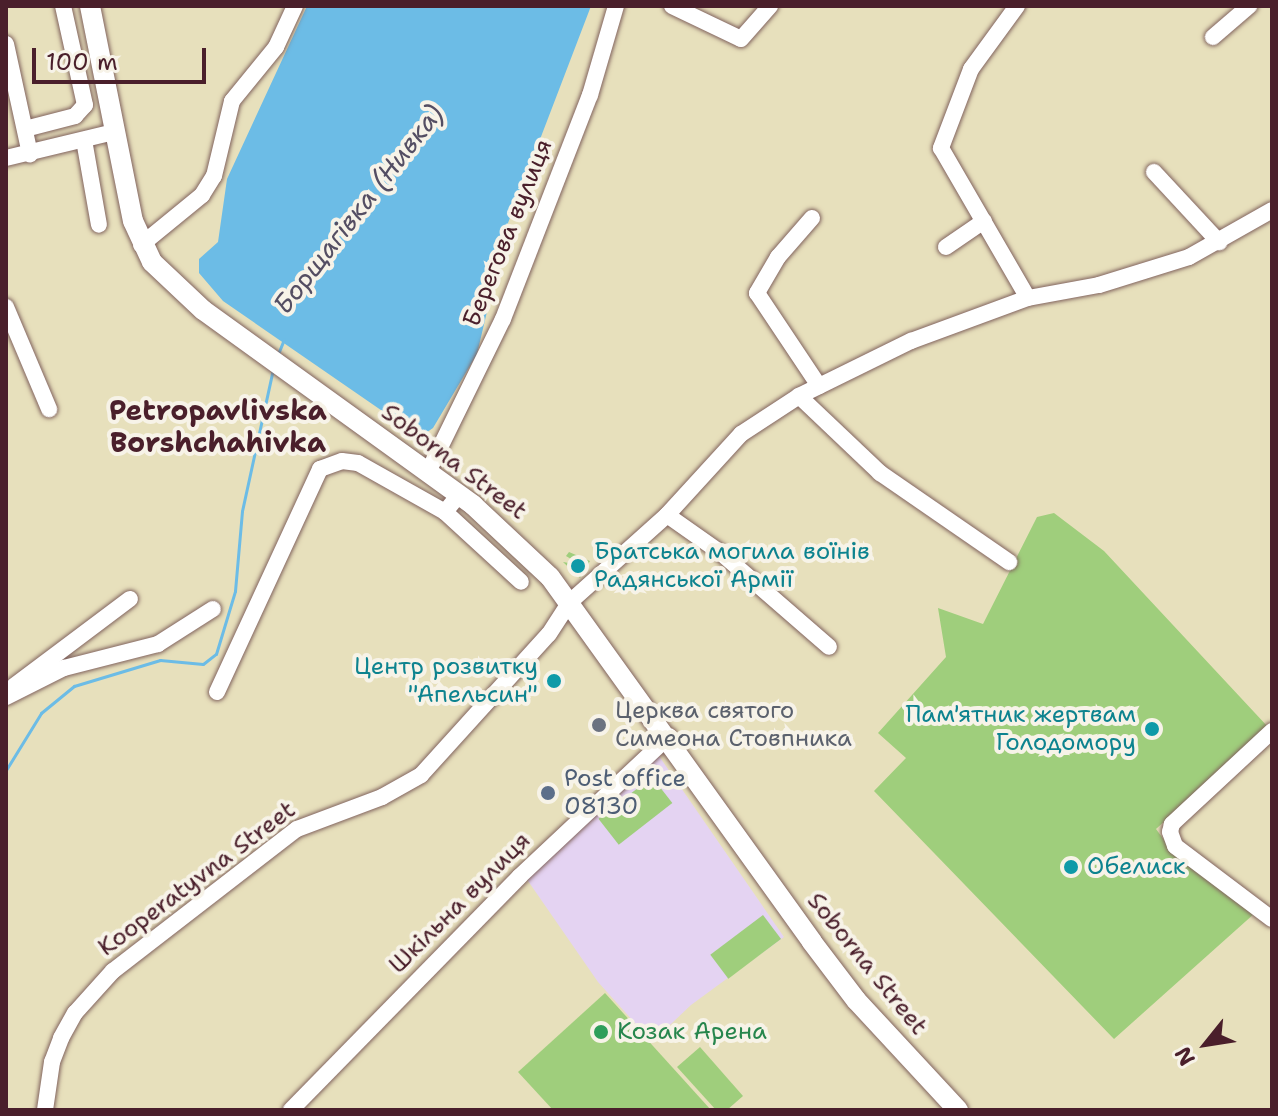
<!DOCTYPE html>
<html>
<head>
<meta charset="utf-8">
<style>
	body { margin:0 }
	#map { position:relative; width:1278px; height:1116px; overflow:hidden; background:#e7e0bc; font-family:"Shantell Sans",sans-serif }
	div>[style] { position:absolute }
	.built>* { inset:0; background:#e4d3f2 }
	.green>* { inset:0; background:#9fce7c; transform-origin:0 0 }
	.water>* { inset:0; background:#6cbce6 }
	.stream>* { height:3px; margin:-1.5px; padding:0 1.5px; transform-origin:1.5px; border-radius:1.5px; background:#6cbce6 }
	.roads { filter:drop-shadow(0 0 2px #81635e) drop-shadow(0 0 2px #81635e) }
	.minor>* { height:16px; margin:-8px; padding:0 8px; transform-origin:8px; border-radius:8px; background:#fff }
	.major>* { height:20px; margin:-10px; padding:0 10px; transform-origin:10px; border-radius:10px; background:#fff }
	.dots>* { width:22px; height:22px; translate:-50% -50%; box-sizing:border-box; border:4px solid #f7f3e8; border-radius:50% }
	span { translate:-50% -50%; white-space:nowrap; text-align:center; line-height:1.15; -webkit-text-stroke:8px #f7f3e8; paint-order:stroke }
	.street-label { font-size:24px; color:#4a1f2b }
	.culture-label { font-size:24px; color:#0d838f }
	.left { translate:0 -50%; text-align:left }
	.right { translate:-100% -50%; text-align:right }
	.worship-label { font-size:24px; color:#5b616d }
	.service-label { font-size:24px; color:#4e5e75 }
	.leisure-label { font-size:24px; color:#27864d }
	.water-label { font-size:26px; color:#544e63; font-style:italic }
	.quarter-label { font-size:28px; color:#4a1f2b; font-weight:700 }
	.frame { position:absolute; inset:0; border:8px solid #4a1f2b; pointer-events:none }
	.north { position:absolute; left:1166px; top:1004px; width:80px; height:80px; -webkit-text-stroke:6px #f7f3e8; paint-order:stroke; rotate:240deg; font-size:22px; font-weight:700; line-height:32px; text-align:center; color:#4a1f2b }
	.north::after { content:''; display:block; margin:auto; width:28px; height:36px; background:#4a1f2b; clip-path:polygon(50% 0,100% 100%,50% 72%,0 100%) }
	.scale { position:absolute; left:32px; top:48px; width:174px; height:36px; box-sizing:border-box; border:4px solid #4a1f2b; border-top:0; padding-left:10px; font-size:24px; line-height:28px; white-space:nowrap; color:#4a1f2b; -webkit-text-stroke:6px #f7f3e8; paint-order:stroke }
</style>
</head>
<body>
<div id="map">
	<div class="built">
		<div style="clip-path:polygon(659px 756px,784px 937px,691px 1005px,652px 1042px,598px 982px,526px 878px)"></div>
	</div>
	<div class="green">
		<div style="clip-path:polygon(1054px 513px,1104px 551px,1268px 727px,1156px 829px,1170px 848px,1255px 913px,1114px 1039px,874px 791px,906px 758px,878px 733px,946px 657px,938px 608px,983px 624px,1037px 517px)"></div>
		<div style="clip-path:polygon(569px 552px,590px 561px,580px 578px,563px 562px,581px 565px,566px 556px)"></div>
		<div style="left:652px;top:777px;width:33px;height:68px;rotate:52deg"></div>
		<div style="left:763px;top:915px;width:30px;height:66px;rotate:53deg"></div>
		<div style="clip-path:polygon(605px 993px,711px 1110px,553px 1110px,518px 1072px)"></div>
		<div style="clip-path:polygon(700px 1047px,743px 1096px,727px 1110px,716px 1110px,677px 1067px)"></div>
	</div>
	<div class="water">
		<div style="clip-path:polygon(307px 6px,591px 6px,508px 223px,477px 354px,433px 428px,420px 437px,223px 301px,199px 273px,199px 259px,218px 242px,227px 179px)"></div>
	</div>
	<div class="stream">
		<div style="left:278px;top:354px;width:16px;rotate:-68deg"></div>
		<div style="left:6px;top:770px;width:67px;rotate:-58.4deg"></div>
		<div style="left:41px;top:713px;width:43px;rotate:-39.3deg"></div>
		<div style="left:74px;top:686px;width:90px;rotate:-16.8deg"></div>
		<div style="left:160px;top:660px;width:43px;rotate:5.3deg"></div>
		<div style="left:203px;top:664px;width:16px;rotate:-38deg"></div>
		<div style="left:216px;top:654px;width:66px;rotate:-73.2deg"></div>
		<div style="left:235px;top:591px;width:80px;rotate:-85deg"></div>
		<div style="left:242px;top:511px;width:145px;rotate:-77.7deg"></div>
	</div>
	<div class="roads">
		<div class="minor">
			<div style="left:672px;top:6px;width:76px;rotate:25.6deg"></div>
			<div style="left:741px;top:39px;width:44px;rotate:-48.7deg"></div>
			<div style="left:1017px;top:6px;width:78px;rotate:126.1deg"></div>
			<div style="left:971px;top:69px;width:85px;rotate:110.8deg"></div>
			<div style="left:941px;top:148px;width:173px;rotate:59.9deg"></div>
			<div style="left:1213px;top:37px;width:48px;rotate:-40.7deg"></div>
			<div style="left:6px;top:44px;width:113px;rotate:77.7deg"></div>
			<div style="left:25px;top:129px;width:52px;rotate:-14.6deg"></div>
			<div style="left:75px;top:116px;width:15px;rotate:-48deg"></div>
			<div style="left:85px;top:105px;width:101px;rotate:-102.5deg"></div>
			<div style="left:84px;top:140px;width:86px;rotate:80deg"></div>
			<div style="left:6px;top:158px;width:111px;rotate:-13.5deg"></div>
			<div style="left:1154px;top:172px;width:96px;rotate:47.1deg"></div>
			<div style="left:812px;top:218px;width:52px;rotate:131.1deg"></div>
			<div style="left:778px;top:257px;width:42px;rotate:120.3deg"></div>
			<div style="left:757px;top:293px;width:112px;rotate:56.3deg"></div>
			<div style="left:141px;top:245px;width:79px;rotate:-39.3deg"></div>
			<div style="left:202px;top:195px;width:22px;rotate:-58deg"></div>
			<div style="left:214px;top:176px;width:77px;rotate:-76.5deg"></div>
			<div style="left:232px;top:101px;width:70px;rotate:-50.8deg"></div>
			<div style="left:276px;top:47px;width:45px;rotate:-65.1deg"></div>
			<div style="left:946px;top:247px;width:46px;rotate:-34.4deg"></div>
			<div style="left:6px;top:307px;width:111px;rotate:67.1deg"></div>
			<div style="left:799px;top:396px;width:112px;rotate:43.5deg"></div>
			<div style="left:880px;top:473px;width:157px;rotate:34.6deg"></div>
			<div style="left:428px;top:472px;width:170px;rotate:-63.9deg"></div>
			<div style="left:503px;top:319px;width:240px;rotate:-68.8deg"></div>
			<div style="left:590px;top:95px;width:93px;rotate:-73.7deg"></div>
			<div style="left:445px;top:512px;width:103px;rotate:42.6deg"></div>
			<div style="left:667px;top:515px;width:66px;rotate:35.1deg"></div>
			<div style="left:721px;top:553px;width:143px;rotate:41deg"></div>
			<div style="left:14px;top:686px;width:145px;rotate:-36.9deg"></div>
			<div style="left:217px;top:692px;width:246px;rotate:-65.2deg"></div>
			<div style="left:320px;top:469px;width:23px;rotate:-20deg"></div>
			<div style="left:342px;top:461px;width:16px;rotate:7deg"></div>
			<div style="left:358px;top:463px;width:100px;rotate:29.4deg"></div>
			<div style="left:445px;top:512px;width:22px;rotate:-51deg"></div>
			<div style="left:6px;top:697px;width:65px;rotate:-26.6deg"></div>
			<div style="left:64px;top:668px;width:97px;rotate:-14.3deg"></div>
			<div style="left:158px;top:644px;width:65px;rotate:-32.5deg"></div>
			<div style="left:1272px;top:731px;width:137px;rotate:137.1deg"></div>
			<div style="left:1172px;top:824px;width:8px;rotate:104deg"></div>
			<div style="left:1170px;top:832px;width:15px;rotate:70deg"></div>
			<div style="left:1175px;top:846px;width:121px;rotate:37deg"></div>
			<div style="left:45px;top:1110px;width:49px;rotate:-81.7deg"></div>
			<div style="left:52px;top:1062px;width:26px;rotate:-69deg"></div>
			<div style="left:61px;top:1038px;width:29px;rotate:-61deg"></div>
			<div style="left:75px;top:1013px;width:57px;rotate:-47.9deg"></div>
			<div style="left:113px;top:971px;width:232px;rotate:-37.7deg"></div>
			<div style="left:297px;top:829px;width:91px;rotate:-20.6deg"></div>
			<div style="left:382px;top:797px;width:45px;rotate:-29.4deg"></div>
			<div style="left:421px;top:775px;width:190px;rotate:-47.8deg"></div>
			<div style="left:549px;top:634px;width:38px;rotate:-57deg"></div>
			<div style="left:570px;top:602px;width:130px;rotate:-41.9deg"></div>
			<div style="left:667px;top:515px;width:110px;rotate:-47.6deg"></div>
			<div style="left:741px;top:434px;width:69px;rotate:-33.2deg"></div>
			<div style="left:799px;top:396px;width:125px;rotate:-26.2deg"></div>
			<div style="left:911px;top:341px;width:125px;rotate:-20.2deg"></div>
			<div style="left:1028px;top:298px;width:72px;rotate:-10.4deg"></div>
			<div style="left:1099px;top:285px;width:94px;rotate:-17.3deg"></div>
			<div style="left:1189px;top:257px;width:95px;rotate:-29.5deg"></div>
			<div style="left:291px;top:1110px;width:326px;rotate:-45.6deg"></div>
			<div style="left:519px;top:877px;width:206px;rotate:-43.2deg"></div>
		</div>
		<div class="major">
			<div style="left:90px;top:6px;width:219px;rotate:78.7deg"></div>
			<div style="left:133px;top:221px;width:45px;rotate:65.1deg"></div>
			<div style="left:152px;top:262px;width:70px;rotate:43.3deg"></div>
			<div style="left:203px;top:310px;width:333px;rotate:35.8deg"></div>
			<div style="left:473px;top:505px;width:105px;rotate:43.1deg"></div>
			<div style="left:550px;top:577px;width:449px;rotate:54.3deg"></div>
			<div style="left:812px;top:942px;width:73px;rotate:52.8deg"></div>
			<div style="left:856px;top:1000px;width:150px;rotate:47.2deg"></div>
		</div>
	</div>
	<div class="dots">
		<div style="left:578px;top:566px;background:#0f9aa8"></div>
		<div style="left:554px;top:681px;background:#0f9aa8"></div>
		<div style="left:599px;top:725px;background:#6b7280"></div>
		<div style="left:1152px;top:729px;background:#0f9aa8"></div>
		<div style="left:548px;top:793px;background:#5c6f8a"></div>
		<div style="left:1071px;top:867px;background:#0f9aa8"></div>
		<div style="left:601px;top:1032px;background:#2e9e5b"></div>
	</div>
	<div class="street-label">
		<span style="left:508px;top:233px;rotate:-68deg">Берегова вулиця</span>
		<span style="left:454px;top:462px;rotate:37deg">Soborna Street</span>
		<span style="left:197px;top:879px;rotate:-37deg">Kooperatyvna Street</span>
		<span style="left:460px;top:903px;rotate:-45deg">Шкільна вулиця</span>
		<span style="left:867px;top:964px;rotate:51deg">Soborna Street</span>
	</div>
	<div class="culture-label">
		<span class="left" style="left:594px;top:566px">Братська могила воїнів<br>Радянської Армії</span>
		<span class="right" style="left:538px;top:681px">Центр розвитку<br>"Апельсин"</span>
		<span class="right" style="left:1136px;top:729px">Пам'ятник жертвам<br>Голодомору</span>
		<span class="left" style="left:1087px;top:867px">Обелиск</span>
	</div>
	<div class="worship-label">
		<span class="left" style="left:615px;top:725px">Церква святого<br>Симеона Стовпника</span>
	</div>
	<div class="service-label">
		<span class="left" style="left:564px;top:793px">Post office<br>08130</span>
	</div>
	<div class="leisure-label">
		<span class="left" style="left:617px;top:1032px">Козак Арена</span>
	</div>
	<div class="water-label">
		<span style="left:358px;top:209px;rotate:-52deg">Борщагівка (Нивка)</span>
	</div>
	<div class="quarter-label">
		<span style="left:218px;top:426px">Petropavlivska<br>Borshchahivka</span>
	</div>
	<div class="frame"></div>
	<div class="north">N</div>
	<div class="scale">100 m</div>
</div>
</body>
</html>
